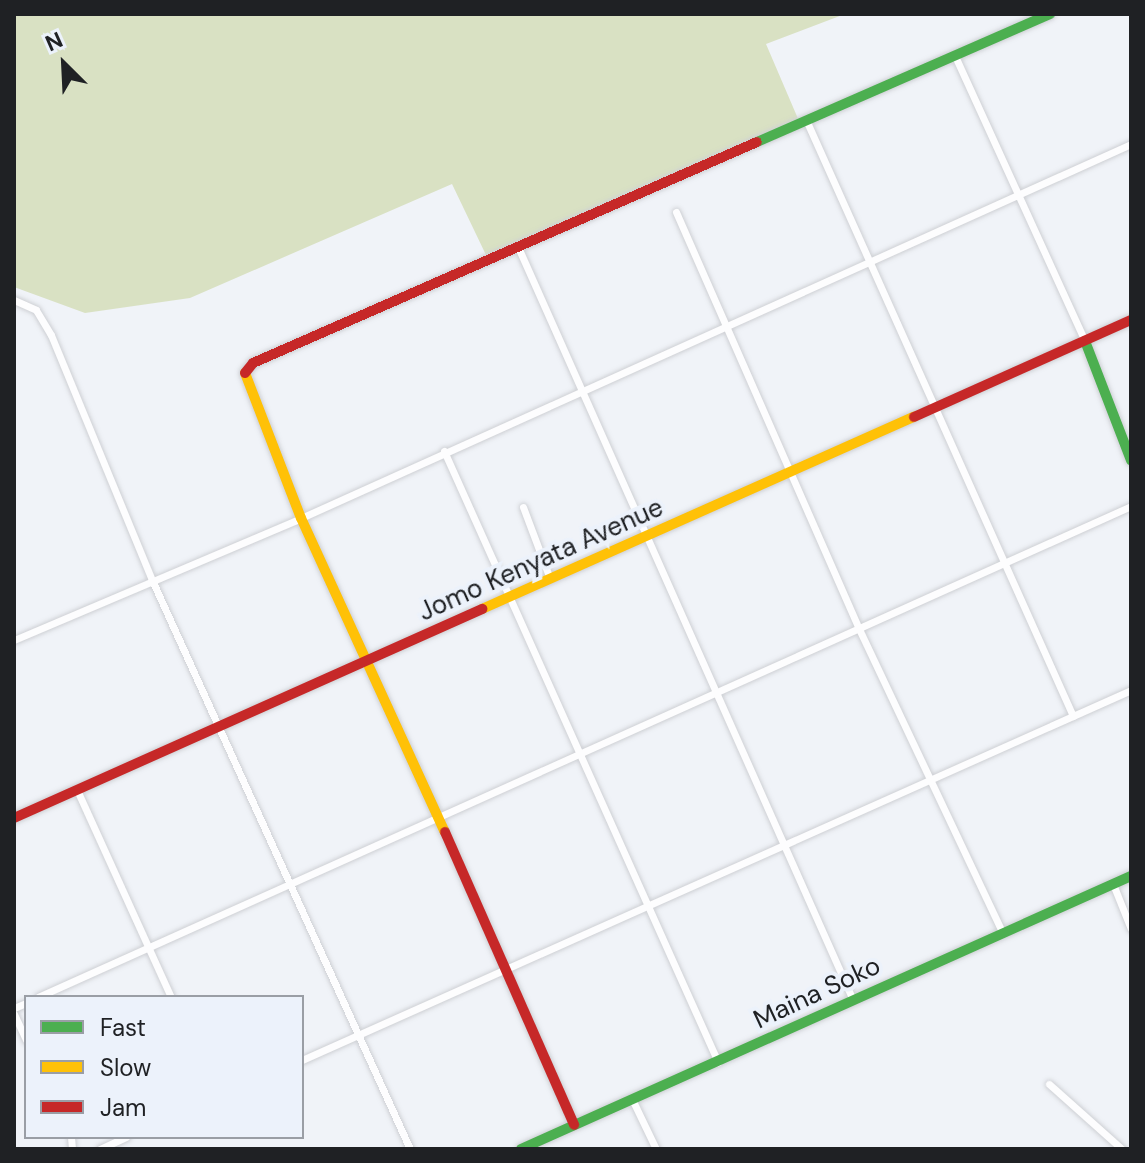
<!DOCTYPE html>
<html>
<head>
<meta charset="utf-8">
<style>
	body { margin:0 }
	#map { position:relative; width:1145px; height:1163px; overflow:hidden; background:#f0f3f8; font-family:"DM Sans",sans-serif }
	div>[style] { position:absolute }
	.green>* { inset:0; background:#d9e1c3 }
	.roads { filter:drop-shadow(0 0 2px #ced0d4) drop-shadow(0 0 2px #ced0d4) }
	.street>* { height:7px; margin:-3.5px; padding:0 3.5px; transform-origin:3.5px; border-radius:3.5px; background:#fdfdfe }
	.fast>* { height:10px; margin:-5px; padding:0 5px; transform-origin:5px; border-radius:5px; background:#4caf50 }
	.slow>* { height:10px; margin:-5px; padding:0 5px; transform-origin:5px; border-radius:5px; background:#ffc107 }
	.jam>* { height:10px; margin:-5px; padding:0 5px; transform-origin:5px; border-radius:5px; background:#c62828 }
	span { translate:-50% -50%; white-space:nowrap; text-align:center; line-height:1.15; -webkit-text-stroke:8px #ecf2fb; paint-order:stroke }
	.street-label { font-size:26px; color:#1f2124 }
	.frame { position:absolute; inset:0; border:16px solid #1f2124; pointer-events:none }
	.legend { position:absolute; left:24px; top:995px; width:280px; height:144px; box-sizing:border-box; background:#ecf2fb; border:2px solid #9a9ea5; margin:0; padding:10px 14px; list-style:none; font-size:24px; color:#1f2124 }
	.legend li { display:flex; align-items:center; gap:16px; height:40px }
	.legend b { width:40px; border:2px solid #9a9ea5 }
	.north { position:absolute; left:24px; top:24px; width:80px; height:80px; -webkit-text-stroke:6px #ecf2fb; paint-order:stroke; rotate:336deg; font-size:22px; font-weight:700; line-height:32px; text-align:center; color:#1f2124 }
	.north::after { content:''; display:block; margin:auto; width:28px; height:36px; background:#1f2124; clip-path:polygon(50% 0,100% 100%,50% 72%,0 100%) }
</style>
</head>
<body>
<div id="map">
	<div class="green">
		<div style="clip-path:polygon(14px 14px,845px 14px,766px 44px,799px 121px,486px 255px,452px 184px,190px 298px,85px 313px,14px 287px)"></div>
	</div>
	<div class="roads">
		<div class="street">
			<div style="left:955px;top:56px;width:313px;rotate:65.5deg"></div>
			<div style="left:807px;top:122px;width:651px;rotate:65.88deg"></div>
			<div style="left:676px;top:212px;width:455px;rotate:66.3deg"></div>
			<div style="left:859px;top:629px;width:336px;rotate:64.7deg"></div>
			<div style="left:518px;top:247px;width:824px;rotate:66.02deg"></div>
			<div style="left:14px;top:300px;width:24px;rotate:24deg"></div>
			<div style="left:36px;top:310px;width:29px;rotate:59deg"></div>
			<div style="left:51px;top:335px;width:265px;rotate:67.6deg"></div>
			<div style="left:152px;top:580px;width:625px;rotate:65.61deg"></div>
			<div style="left:444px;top:451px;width:670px;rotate:65.85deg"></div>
			<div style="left:523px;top:507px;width:77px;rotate:69.4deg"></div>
			<div style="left:14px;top:640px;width:312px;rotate:-23deg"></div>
			<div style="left:301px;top:518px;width:910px;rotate:-24.26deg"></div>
			<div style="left:77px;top:790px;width:227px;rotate:65.6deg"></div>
			<div style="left:1113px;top:884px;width:48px;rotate:68.2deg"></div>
			<div style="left:38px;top:997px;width:1198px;rotate:-24.19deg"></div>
			<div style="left:14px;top:1008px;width:13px;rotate:-23deg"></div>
			<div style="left:14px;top:1014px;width:29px;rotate:65deg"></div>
			<div style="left:302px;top:1060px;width:908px;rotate:-24.05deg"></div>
			<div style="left:1049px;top:1084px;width:98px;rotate:41.7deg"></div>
			<div style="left:632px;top:1099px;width:55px;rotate:64.4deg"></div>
			<div style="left:71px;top:1137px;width:12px;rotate:85deg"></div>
			<div style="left:100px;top:1149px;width:29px;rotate:-25deg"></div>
		</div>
		<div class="fast">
			<div style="left:757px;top:142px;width:320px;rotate:-23.6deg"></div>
			<div style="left:1085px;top:341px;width:128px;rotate:68.9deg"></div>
			<div style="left:521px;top:1149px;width:668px;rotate:-24.11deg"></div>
		</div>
		<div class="slow">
			<div style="left:245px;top:373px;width:155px;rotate:68.9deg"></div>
			<div style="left:301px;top:518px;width:345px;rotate:65.4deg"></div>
			<div style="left:482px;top:609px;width:473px;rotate:-24deg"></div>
		</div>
		<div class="jam">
			<div style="left:245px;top:373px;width:13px;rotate:-51deg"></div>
			<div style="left:253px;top:363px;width:550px;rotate:-23.68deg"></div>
			<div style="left:914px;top:417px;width:238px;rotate:-24.1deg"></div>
			<div style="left:14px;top:818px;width:513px;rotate:-24.06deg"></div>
			<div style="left:445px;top:832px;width:320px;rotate:66.2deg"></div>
		</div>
	</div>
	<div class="street-label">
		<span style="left:541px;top:560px;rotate:-24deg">Jomo Kenyata Avenue</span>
		<span style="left:817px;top:993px;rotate:-25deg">Maina Soko</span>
	</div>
	<div class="frame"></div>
	<ul class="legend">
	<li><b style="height:10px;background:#4caf50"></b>Fast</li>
	<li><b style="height:10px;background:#ffc107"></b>Slow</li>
	<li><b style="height:10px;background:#c62828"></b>Jam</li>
	</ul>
	<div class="north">N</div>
</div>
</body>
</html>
